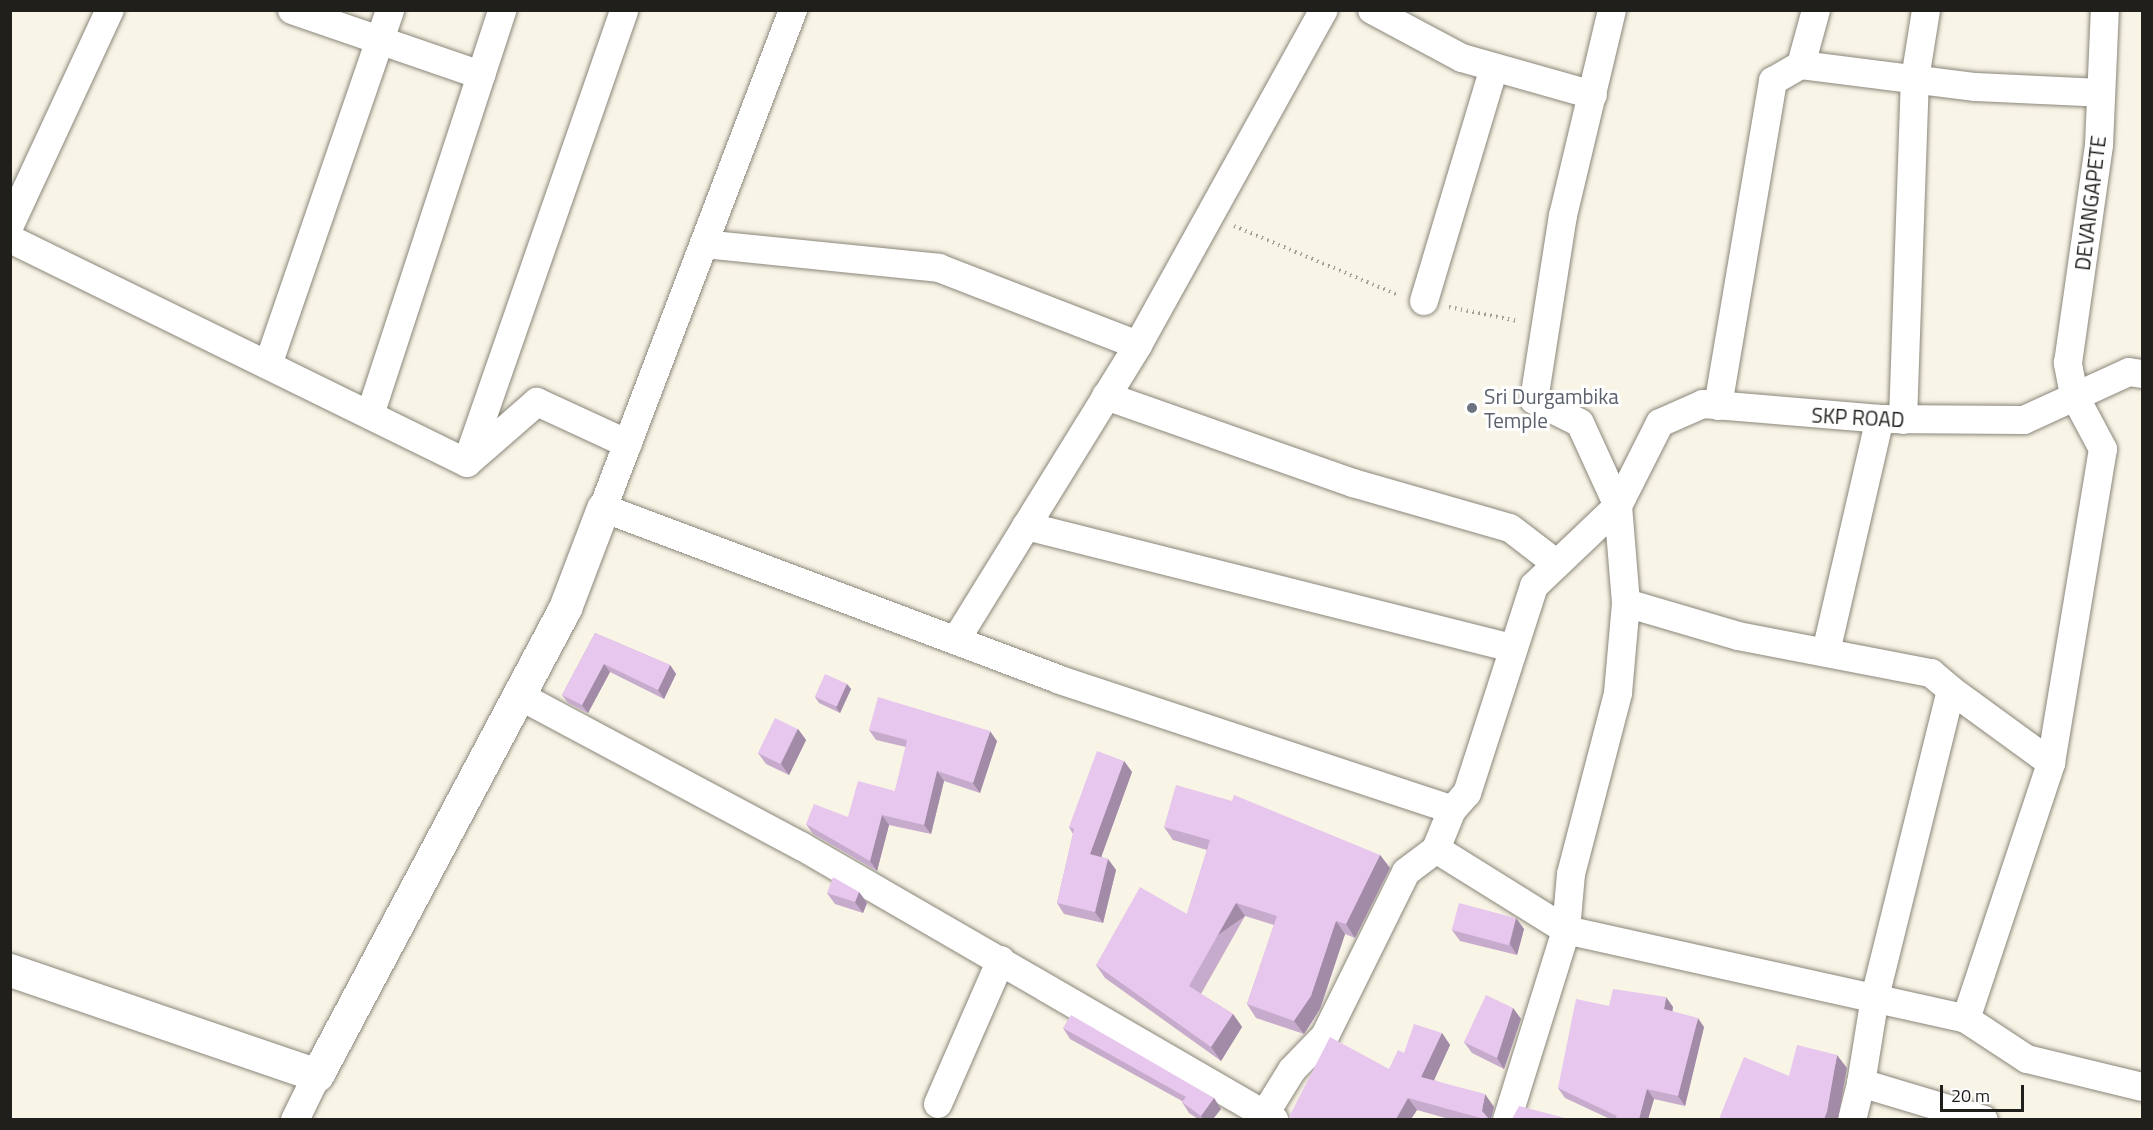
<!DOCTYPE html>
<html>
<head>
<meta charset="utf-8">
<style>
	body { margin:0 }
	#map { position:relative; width:2153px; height:1130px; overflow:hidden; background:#f8f4e6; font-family:"Titillium Web",sans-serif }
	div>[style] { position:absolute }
	.path>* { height:4px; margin-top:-2px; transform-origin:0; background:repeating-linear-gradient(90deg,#a3a095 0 1.5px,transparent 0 6px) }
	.roads { filter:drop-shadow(0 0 2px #8a867a) drop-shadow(0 0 2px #8a867a) }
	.minor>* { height:28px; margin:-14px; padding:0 14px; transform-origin:14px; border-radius:14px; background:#fff }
	.tertiary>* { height:33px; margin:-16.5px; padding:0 16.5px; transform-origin:16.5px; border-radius:16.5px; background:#fff }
	.wall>* { inset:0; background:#c7abcc }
	.shaded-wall>* { inset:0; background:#a28ba6; transform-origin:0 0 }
	.building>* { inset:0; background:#e7c7ed; transform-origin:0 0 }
	.dots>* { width:16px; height:16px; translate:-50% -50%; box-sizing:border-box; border:3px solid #fff; border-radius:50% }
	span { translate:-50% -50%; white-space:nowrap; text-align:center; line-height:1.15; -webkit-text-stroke:6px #fff; paint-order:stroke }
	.street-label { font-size:21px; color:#211f1b }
	.worship-label { font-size:21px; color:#5b616d }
	.left { translate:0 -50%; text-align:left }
	.frame { position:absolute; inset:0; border:12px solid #211f1b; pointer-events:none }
	.scale { position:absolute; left:1940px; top:1085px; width:84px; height:27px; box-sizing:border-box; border:3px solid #211f1b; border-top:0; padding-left:8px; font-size:18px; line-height:21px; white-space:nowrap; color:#211f1b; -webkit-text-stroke:4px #fff; paint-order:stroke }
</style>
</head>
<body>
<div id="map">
	<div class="path">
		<div style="left:1234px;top:226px;width:178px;rotate:22.8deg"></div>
		<div style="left:1449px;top:307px;width:70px;rotate:11.5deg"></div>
	</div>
	<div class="roads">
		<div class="minor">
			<div style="left:292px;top:10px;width:200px;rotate:19deg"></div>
			<div style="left:793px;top:10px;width:533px;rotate:110.88deg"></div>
			<div style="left:603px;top:508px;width:488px;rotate:20.6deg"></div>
			<div style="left:1060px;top:680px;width:413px;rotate:18.3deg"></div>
			<div style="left:1372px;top:10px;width:102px;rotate:28.1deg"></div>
			<div style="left:1462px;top:58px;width:136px;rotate:15.8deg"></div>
			<div style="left:1612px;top:10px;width:211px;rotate:103.4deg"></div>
			<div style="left:1563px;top:215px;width:187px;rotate:98.9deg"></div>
			<div style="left:1534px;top:400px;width:51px;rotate:26.6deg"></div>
			<div style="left:1580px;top:423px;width:91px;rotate:65.4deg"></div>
			<div style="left:1801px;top:65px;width:176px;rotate:7.2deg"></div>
			<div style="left:1976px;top:87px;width:125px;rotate:2.7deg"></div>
			<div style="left:10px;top:225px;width:237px;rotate:-65.1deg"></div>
			<div style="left:10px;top:239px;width:509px;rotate:26.11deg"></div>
			<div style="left:467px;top:463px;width:93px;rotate:-41.1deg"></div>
			<div style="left:537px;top:402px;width:100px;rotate:24.8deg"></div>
			<div style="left:704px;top:244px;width:236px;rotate:5.8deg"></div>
			<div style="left:939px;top:268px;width:213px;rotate:21.2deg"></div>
			<div style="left:1424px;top:301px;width:243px;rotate:-73.3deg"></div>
			<div style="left:268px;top:365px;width:375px;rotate:-71deg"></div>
			<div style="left:1106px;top:396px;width:262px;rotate:19.4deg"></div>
			<div style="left:1353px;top:483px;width:163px;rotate:16deg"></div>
			<div style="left:1510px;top:528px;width:59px;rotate:37.5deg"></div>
			<div style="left:1718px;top:406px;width:330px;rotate:-80.4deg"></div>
			<div style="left:1773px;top:81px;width:32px;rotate:-30deg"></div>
			<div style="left:1801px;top:65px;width:57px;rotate:-74.7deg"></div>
			<div style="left:370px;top:415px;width:426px;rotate:-71.9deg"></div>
			<div style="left:1903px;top:420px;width:341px;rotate:-88deg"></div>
			<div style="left:1915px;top:79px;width:70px;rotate:-80.9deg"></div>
			<div style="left:467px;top:462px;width:478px;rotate:-70.8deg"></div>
			<div style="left:1618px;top:506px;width:93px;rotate:-63.2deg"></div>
			<div style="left:1660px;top:423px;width:47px;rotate:-23.8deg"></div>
			<div style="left:1703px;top:404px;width:178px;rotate:4.8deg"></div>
			<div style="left:1880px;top:419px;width:144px;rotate:0.4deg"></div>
			<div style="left:2024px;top:420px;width:115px;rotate:-24.6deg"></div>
			<div style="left:2129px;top:372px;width:13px;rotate:9deg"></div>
			<div style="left:1026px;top:526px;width:501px;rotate:14.09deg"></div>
			<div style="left:1626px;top:603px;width:117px;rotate:16.4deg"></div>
			<div style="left:1738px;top:636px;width:197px;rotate:10.9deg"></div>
			<div style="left:1931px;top:673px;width:26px;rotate:40deg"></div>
			<div style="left:1951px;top:690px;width:316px;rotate:103.9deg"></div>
			<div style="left:1875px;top:997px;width:87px;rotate:99.2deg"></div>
			<div style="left:1861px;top:1083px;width:128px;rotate:16.7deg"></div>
			<div style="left:956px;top:640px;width:347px;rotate:-58.3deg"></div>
			<div style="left:1138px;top:345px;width:383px;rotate:-61deg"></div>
			<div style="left:1826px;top:652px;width:239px;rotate:-77deg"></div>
			<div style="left:1951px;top:690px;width:124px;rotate:36.1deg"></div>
			<div style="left:518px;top:695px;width:321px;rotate:28.1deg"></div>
			<div style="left:801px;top:846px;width:547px;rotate:30.08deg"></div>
			<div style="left:1966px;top:1019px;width:270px;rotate:-71.6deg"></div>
			<div style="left:2051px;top:763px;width:318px;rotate:-80.6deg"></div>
			<div style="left:2103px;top:449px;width:61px;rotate:-118.2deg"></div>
			<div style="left:2074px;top:395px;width:33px;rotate:-101deg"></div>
			<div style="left:2068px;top:363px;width:220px;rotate:-81.9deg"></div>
			<div style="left:2099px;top:145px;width:135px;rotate:-87.5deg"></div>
			<div style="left:938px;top:1104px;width:157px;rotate:-66.4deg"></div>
			<div style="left:1266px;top:1112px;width:49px;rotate:-58.2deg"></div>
			<div style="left:1292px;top:1070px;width:47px;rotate:-45.9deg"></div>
			<div style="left:1325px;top:1036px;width:183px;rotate:-63.7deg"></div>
			<div style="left:1406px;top:872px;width:38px;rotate:-37deg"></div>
			<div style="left:295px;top:1120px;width:50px;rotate:-63.9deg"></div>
			<div style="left:1507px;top:1120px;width:199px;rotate:-72.7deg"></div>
			<div style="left:1566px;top:930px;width:56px;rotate:-84.9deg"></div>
			<div style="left:1571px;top:874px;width:187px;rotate:-75.4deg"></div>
			<div style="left:1618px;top:693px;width:90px;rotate:-84.9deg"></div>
			<div style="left:1626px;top:603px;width:97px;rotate:-94.7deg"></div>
			<div style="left:1618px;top:506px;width:116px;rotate:136.4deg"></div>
			<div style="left:1534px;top:586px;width:218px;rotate:107.9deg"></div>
			<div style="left:1467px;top:793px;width:23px;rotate:131deg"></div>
			<div style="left:1452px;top:810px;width:42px;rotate:112.3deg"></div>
			<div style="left:1436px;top:849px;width:153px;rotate:31.9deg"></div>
			<div style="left:1566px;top:930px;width:410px;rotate:12.5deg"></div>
			<div style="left:1966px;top:1019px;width:73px;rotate:33.3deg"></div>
			<div style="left:2027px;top:1059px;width:118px;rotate:13.7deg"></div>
			<div style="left:1852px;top:1120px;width:38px;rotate:-76deg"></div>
		</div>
		<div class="tertiary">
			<div style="left:10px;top:970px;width:324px;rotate:18.9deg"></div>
			<div style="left:317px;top:1075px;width:529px;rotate:-62.03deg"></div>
			<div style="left:565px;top:608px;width:107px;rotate:-69.2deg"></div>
		</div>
	</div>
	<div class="wall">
		<div style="clip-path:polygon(595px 633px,670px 665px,676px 674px,664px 699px,610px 672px,588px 713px,568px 703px,562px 695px)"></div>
		<div style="clip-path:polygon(847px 684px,851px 689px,840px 713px,819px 703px,815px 697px)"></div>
		<div style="clip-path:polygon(798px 729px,806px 740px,789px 775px,766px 764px,758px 753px)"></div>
		<div style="clip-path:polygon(869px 730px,997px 741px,980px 793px,944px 781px,931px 834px,889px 825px,877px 871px,813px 834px,806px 824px,848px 817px,895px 791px,906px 747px,876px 740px)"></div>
		<div style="clip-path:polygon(1124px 761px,1132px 772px,1101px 857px,1108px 859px,1116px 870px,1103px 923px,1064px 914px,1057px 903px,1073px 834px,1069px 827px)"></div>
		<div style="clip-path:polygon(1164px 827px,1380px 855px,1390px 868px,1355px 938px,1345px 934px,1320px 1009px,1304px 1034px,1256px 1018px,1247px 1004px,1274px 925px,1245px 916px,1201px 994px,1233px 1014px,1242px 1027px,1221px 1061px,1105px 978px,1096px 965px,1187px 914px,1207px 850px,1173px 840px)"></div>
		<div style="clip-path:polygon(859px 892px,867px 903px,863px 913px,835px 904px,827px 893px)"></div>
		<div style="clip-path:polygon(1516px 918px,1524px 929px,1517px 955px,1460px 941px,1452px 930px)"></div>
		<div style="clip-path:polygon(1609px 1006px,1673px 1007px,1672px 1011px,1704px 1027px,1685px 1106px,1654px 1099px,1648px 1119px,1610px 1119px,1565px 1098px,1558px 1088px)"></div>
		<div style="clip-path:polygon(1513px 1008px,1521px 1019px,1504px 1069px,1472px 1053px,1464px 1042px)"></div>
		<div style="clip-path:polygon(1063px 1028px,1214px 1098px,1221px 1109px,1213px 1119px,1198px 1119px,1189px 1113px,1182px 1102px,1182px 1101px,1070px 1039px)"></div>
		<div style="clip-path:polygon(1442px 1033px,1450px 1045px,1434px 1080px,1494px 1107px,1491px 1119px,1449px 1119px,1417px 1110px,1411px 1119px,1288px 1119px,1389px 1069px)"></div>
	</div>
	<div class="shaded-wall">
		<div style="clip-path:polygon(604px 664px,610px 672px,588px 713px,582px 705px)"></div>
		<div style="clip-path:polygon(670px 665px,676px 674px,664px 699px,658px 690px)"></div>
		<div style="clip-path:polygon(847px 684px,851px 689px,840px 713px,836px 707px)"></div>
		<div style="clip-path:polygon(798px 729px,806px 740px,789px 775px,781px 764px)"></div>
		<div style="clip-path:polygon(990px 731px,997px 741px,980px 793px,973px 783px)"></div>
		<div style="clip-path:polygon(1124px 761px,1132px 772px,1098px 866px,1090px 854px)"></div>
		<div style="clip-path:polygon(937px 771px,944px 781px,931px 834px,924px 825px)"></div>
		<div style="clip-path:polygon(882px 815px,889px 825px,877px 871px,870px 861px)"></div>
		<div style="clip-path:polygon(1380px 855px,1390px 868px,1355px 938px,1346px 924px)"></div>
		<div style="clip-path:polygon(1108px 859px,1116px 870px,1103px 923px,1095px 912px)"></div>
		<div style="clip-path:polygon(859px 892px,867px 903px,863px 913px,855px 902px)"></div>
		<div style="left:1236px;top:903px;width:16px;height:95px;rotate:55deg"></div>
		<div style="clip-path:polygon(1516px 918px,1524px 929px,1517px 955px,1510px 944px)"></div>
		<div style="clip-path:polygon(1336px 921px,1345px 934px,1320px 1009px,1304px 1034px,1294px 1021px)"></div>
		<div style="clip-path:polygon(1666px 997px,1673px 1007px,1671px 1019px,1664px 1009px)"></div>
		<div style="clip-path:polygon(1513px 1008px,1521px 1019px,1504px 1069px,1497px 1058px)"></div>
		<div style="clip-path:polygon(1233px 1014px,1242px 1027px,1221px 1061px,1211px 1047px)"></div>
		<div style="clip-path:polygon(1698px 1018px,1704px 1027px,1685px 1106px,1678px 1096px)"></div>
		<div style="clip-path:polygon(1442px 1033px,1450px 1045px,1430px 1089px,1421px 1077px)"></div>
		<div style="clip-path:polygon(1837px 1055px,1847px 1068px,1838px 1119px,1824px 1119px)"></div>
		<div style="clip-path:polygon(1647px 1089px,1654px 1099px,1648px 1119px,1639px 1119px)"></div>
		<div style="clip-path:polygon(1485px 1094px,1494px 1107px,1491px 1119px,1488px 1119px,1482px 1111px)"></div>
		<div style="clip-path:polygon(1214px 1098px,1221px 1109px,1213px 1119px,1203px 1119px,1201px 1116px)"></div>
		<div style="clip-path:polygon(1408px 1098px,1417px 1110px,1411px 1119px,1396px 1119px)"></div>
	</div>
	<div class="building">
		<div style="clip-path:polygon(595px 633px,670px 665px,658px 690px,604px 664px,582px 705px,562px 695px)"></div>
		<div style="left:825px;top:674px;width:24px;height:25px;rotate:24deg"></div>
		<div style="clip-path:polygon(878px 697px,990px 731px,973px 783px,937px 771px,924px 825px,882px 815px,870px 861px,806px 824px,814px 804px,848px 817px,858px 781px,895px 791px,907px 740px,869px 730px)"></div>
		<div style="left:775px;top:718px;width:25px;height:39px;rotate:26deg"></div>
		<div style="clip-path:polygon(1097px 751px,1124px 761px,1090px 854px,1108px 859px,1095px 912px,1057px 903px,1074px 829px,1069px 827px)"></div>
		<div style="clip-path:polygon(1176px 785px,1232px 801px,1234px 795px,1380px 855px,1346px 924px,1336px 921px,1311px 996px,1294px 1021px,1247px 1004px,1277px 916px,1236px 903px,1189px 986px,1233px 1014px,1211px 1047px,1096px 965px,1140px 887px,1187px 914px,1210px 840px,1164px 827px)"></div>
		<div style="clip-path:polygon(833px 877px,859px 892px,855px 902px,827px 893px)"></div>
		<div style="left:1459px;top:903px;width:59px;height:28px;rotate:15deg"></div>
		<div style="clip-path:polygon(1613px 989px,1666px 997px,1664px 1009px,1698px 1018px,1678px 1096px,1647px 1089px,1639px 1119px,1615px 1119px,1617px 1116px,1558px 1088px,1576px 999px,1609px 1006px)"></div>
		<div style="clip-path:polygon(1486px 995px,1513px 1008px,1497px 1058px,1464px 1042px)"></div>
		<div style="clip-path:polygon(1071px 1015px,1214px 1098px,1201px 1116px,1182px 1102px,1186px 1097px,1063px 1028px)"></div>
		<div style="clip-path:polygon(1414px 1024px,1442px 1033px,1421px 1077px,1485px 1094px,1482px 1111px,1489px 1119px,1484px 1119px,1408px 1098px,1396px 1119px,1288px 1119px,1330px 1037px,1389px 1069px,1398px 1050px,1404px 1053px)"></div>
		<div style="clip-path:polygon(1797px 1045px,1837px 1055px,1827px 1112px,1824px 1119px,1719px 1119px,1744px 1057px,1789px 1076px)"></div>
		<div style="clip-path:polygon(1519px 1106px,1569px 1119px,1512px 1119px)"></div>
	</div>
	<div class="dots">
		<div style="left:1472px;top:408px;background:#6b7280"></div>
	</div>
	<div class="street-label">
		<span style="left:2090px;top:203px;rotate:-83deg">DEVANGAPETE</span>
		<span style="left:1858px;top:417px;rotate:3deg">SKP ROAD</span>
	</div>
	<div class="worship-label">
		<span class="left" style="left:1484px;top:408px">Sri Durgambika<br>Temple</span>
	</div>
	<div class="frame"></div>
	<div class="scale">20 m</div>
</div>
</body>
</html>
